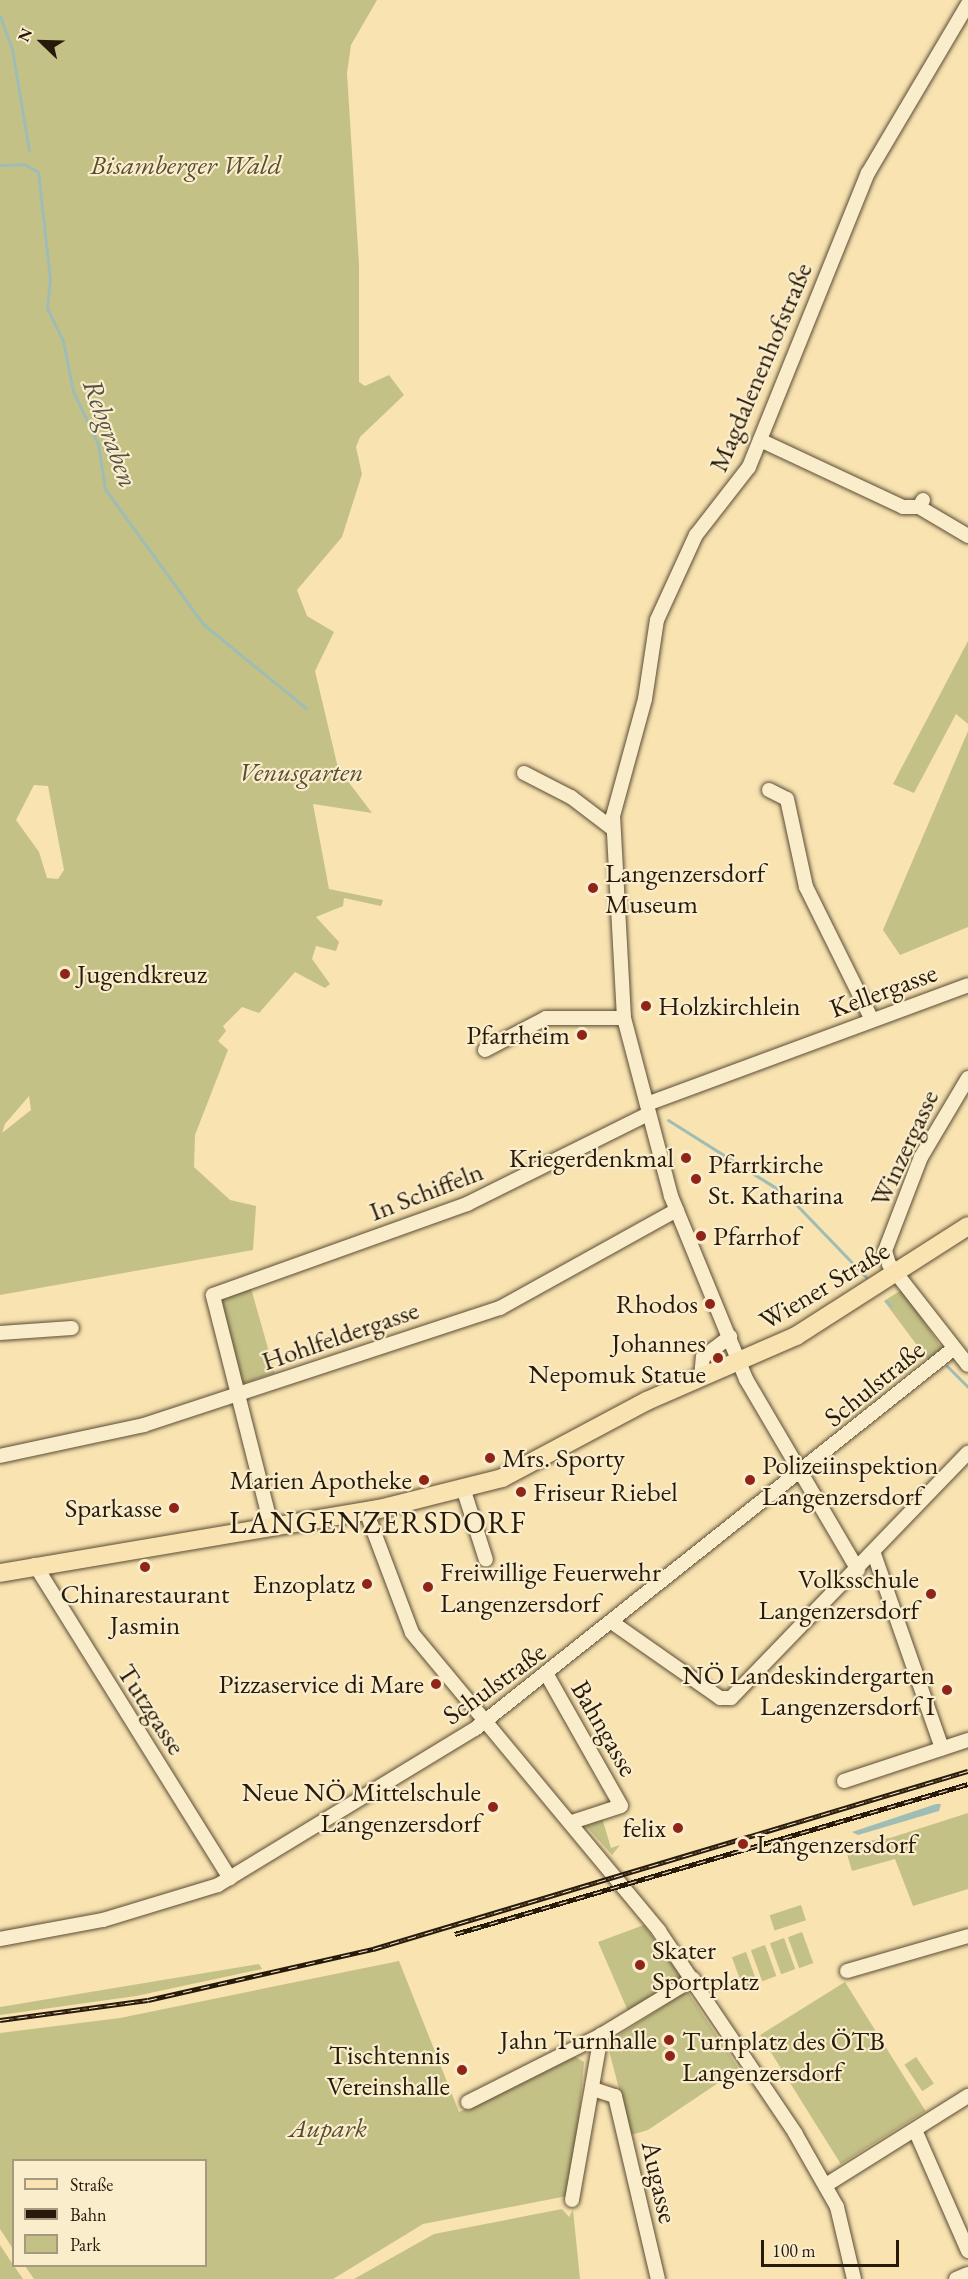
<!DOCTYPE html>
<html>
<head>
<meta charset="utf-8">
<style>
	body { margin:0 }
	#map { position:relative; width:968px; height:2279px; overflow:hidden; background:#f8e3b1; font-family:"EB Garamond",serif }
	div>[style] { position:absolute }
	.green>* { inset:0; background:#c4c187; transform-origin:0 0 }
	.water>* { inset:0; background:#9fbdb4 }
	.stream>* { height:3px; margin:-1.5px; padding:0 1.5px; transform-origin:1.5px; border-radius:1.5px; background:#9fbdb4 }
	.roads { filter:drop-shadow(0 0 2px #5c4c34) drop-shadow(0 0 2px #5c4c34) }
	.minor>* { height:14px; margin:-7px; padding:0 7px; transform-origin:7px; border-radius:7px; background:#faedcc }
	.major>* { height:18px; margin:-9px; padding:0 9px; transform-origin:9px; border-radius:9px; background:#f8e3b1 }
	.rail>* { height:5px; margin-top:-2.5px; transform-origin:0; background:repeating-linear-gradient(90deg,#faedcc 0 9px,#281a0b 0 18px); box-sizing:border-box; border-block:2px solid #281a0b }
	.dots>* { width:16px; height:16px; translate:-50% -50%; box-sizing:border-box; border:3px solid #faedcc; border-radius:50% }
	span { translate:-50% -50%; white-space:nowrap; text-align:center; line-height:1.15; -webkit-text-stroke:4.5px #faedcc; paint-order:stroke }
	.park-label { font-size:27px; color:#574c30; font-style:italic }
	.street-label { font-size:27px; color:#281a0b }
	.poi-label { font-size:27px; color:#281a0b }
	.left { translate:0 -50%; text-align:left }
	.right { translate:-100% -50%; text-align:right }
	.water-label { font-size:28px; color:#525346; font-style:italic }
	.quarter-label { font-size:30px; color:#281a0b; letter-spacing:1.5px }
	.legend { position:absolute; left:12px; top:2159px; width:195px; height:108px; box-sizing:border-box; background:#faedcc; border:2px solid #a6997f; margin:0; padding:8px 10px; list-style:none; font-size:18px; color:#281a0b }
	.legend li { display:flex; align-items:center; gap:12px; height:30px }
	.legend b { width:30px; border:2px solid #a6997f }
	.north { position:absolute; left:12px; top:12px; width:60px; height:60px; -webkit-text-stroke:4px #faedcc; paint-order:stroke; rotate:293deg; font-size:16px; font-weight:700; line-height:24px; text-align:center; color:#281a0b }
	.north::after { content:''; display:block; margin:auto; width:21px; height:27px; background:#281a0b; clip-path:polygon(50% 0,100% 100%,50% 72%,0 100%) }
	.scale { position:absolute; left:761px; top:2240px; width:138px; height:27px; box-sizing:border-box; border:3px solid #281a0b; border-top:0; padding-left:8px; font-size:18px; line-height:21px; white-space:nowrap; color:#281a0b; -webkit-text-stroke:4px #faedcc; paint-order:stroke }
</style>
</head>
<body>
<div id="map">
	<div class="green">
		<div style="clip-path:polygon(evenodd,0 0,377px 0,351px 45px,347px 73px,359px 264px,359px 382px,365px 386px,389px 375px,404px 395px,360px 437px,356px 447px,362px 474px,342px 537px,297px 590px,307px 616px,334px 632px,315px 671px,338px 768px,372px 813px,313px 804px,329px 889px,383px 900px,381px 906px,344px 898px,343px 906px,316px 917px,339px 942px,336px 951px,316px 946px,312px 959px,330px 984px,325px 988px,295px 972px,259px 1013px,242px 1007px,223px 1026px,226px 1031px,218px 1041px,228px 1050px,195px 1135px,194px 1167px,230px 1200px,256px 1206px,253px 1250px,0 1295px,0 0,34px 785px,48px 786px,64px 870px,58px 879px,47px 878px,39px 852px,16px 820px,34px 785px,0 0,29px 1096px,31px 1110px,2px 1133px,5px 1124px,29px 1096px)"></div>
		<div style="clip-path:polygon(968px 641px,968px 724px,956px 714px,914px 793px,893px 784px)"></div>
		<div style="clip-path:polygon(968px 731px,968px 927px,900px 955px,883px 930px)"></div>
		<div style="clip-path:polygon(250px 1285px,275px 1373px,241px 1384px,221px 1301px)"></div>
		<div style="clip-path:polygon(903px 1289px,942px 1349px,928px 1360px,884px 1301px)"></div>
		<div style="clip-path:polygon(968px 1813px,968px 1889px,913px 1906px,895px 1859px,852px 1871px,844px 1844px,890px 1838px)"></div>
		<div style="clip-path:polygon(602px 1818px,611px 1848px,620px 1845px,612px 1855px,586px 1826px)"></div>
		<div style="left:801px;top:1905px;width:16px;height:33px;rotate:72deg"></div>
		<div style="clip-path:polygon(644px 1925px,682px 1978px,628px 2011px,598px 1942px)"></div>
		<div style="left:802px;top:1932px;width:33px;height:15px;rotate:70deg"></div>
		<div style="left:784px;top:1938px;width:33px;height:15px;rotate:70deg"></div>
		<div style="left:765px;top:1945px;width:33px;height:15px;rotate:70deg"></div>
		<div style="left:746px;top:1952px;width:33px;height:15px;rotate:70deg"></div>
		<div style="clip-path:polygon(399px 1961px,459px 2112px,572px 2055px,584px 2062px,573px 2189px,567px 2196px,423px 2224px,333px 2279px,34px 2279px,25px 2266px,206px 2266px,206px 2160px,14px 2160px,13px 2249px,0 2229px,0 2033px,120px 2018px)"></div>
		<div style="clip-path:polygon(259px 1964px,262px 1969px,136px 1996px,0 2015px,0 2007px)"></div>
		<div style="left:845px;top:1982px;width:152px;height:100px;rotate:58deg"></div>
		<div style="clip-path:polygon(687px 1991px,739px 2069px,648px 2130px,631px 2135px,607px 2043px)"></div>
		<div style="left:916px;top:2057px;width:32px;height:14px;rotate:56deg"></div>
		<div style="clip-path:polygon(562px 2209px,569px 2217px,573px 2210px,580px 2279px,354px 2279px,434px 2234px)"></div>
		<div style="clip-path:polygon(0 2245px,14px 2266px,23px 2279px,0 2279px)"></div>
	</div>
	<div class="water">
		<div style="clip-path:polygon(936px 1804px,941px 1804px,939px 1811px,858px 1835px,852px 1832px)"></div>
	</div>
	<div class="stream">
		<div style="left:0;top:16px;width:35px;rotate:70deg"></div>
		<div style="left:12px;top:49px;width:103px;rotate:80.5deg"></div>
		<div style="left:0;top:165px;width:24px;rotate:-2deg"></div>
		<div style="left:24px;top:164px;width:16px;rotate:30deg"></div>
		<div style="left:38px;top:172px;width:108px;rotate:83.6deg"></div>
		<div style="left:50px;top:279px;width:29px;rotate:96deg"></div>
		<div style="left:47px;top:308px;width:37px;rotate:64deg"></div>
		<div style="left:63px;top:341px;width:51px;rotate:78.7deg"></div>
		<div style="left:73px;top:391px;width:59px;rotate:64.7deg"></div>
		<div style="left:98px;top:444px;width:46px;rotate:81.2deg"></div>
		<div style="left:105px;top:489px;width:167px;rotate:54deg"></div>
		<div style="left:203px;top:624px;width:133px;rotate:39.2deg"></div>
		<div style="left:668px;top:1120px;width:141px;rotate:32.2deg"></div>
		<div style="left:787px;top:1195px;width:114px;rotate:46.1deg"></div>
		<div style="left:886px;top:1301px;width:7px;rotate:45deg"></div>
		<div style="left:947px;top:1366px;width:30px;rotate:45deg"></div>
	</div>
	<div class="roads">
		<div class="minor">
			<div style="left:760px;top:440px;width:158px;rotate:25.1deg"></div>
			<div style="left:903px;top:507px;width:16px"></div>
			<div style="left:919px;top:507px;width:8px;rotate:-60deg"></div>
			<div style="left:919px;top:507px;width:57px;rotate:30.6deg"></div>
			<div style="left:524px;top:773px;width:53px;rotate:27.1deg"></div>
			<div style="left:571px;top:797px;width:53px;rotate:37.3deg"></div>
			<div style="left:769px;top:790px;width:20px;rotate:27deg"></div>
			<div style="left:787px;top:799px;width:90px;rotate:77.8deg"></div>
			<div style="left:806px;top:887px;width:146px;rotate:63.6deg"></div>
			<div style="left:485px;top:1050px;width:69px;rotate:-27.7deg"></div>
			<div style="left:546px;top:1018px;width:78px"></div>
			<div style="left:968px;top:1078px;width:92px;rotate:120.7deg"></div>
			<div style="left:921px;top:1157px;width:101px;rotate:111deg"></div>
			<div style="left:885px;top:1251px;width:14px;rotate:73deg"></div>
			<div style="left:889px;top:1264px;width:128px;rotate:52deg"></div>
			<div style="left:647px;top:1104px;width:342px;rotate:-20.3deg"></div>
			<div style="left:0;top:1333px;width:72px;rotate:-4deg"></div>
			<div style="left:701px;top:1378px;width:21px;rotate:-85deg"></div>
			<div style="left:703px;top:1357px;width:34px;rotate:-37deg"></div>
			<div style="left:0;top:1456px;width:147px;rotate:-12.1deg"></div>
			<div style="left:144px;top:1425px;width:375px;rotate:-18.2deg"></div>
			<div style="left:500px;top:1308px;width:202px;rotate:-29deg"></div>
			<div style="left:464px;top:1491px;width:72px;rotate:72.3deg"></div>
			<div style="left:366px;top:1511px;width:130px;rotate:69.3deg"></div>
			<div style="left:412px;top:1633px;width:387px;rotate:50.3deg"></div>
			<div style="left:659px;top:1931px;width:244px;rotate:56deg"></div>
			<div style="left:795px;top:2133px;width:85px;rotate:60.4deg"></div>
			<div style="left:837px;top:2207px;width:74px;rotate:76.7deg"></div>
			<div style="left:271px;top:1525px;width:237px;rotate:-104.2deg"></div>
			<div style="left:213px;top:1295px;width:270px;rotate:-19.7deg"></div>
			<div style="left:467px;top:1204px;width:202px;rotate:-26.4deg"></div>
			<div style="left:874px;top:1554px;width:206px;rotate:70.7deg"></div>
			<div style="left:35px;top:1565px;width:369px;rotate:58.1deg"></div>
			<div style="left:858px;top:1570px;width:221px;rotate:-120.4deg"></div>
			<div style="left:746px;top:1379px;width:198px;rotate:-112.3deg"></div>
			<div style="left:671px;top:1196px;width:184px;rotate:-104.8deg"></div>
			<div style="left:624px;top:1018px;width:202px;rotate:-93.1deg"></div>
			<div style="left:613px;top:816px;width:121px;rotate:-74.7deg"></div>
			<div style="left:645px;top:699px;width:80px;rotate:-81.4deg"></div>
			<div style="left:657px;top:620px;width:94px;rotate:-65.4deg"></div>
			<div style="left:696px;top:535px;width:86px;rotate:-52.1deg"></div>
			<div style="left:749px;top:467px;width:317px;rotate:-68deg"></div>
			<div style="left:868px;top:173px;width:196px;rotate:-59.4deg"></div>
			<div style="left:613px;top:1623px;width:131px;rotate:35deg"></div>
			<div style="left:720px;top:1698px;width:11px"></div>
			<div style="left:731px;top:1698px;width:341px;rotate:-46deg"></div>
			<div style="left:547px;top:1675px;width:150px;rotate:60.5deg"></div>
			<div style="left:621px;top:1806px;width:52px;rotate:161.9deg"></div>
			<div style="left:844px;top:1781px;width:131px;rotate:-18.3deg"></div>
			<div style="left:0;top:1939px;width:105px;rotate:-10.5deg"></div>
			<div style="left:103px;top:1920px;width:120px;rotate:-16.9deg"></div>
			<div style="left:218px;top:1885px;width:301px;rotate:-31.3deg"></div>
			<div style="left:475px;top:1729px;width:611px;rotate:-38.48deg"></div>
			<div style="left:847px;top:1971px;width:126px;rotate:-16.1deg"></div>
			<div style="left:593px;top:2089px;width:23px;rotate:18deg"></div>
			<div style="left:615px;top:2096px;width:188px;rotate:76.8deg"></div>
			<div style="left:468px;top:2102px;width:149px;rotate:-26.7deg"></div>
			<div style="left:601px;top:2035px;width:108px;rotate:-31.3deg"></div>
			<div style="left:915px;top:2130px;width:132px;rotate:66.3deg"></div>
			<div style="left:826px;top:2185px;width:168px;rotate:-32.1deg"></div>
			<div style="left:572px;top:2200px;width:168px;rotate:-80deg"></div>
			<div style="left:956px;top:2279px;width:13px;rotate:-23deg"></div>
		</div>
		<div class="major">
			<div style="left:0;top:1573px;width:384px;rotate:-9.6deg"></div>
			<div style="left:379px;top:1509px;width:127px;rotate:-14.1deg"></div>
			<div style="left:502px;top:1478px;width:164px;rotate:-28deg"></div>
			<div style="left:647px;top:1401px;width:163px;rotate:-23.6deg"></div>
			<div style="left:796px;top:1336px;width:204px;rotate:-32.6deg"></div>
		</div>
	</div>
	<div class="rail">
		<div style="left:455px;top:1934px;width:534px;rotate:-16.3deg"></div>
		<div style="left:0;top:2020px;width:149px;rotate:-7.7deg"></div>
		<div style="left:148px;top:2000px;width:231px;rotate:-12.8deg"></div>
		<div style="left:373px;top:1949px;width:621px;rotate:-16.66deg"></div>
	</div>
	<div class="dots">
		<div style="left:593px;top:888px;background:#8f2418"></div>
		<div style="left:65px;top:974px;background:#8f2418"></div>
		<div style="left:646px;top:1006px;background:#8f2418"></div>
		<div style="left:582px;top:1035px;background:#8f2418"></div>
		<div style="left:686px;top:1158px;background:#8f2418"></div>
		<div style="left:696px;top:1179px;background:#8f2418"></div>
		<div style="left:701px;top:1236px;background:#8f2418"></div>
		<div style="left:710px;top:1304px;background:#8f2418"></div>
		<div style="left:718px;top:1358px;background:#8f2418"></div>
		<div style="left:490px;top:1458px;background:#8f2418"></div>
		<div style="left:424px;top:1480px;background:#8f2418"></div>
		<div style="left:750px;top:1480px;background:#8f2418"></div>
		<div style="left:521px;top:1492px;background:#8f2418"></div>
		<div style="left:174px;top:1508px;background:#8f2418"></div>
		<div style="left:145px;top:1567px;background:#8f2418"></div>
		<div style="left:367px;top:1584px;background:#8f2418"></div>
		<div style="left:428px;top:1587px;background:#8f2418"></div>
		<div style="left:931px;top:1594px;background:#8f2418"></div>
		<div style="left:436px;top:1684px;background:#8f2418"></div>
		<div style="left:947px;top:1690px;background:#8f2418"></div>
		<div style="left:493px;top:1807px;background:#8f2418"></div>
		<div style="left:678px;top:1828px;background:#8f2418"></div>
		<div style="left:743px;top:1844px;background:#8f2418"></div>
		<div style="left:640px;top:1965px;background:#8f2418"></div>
		<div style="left:669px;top:2040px;background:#8f2418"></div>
		<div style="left:670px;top:2056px;background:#8f2418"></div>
		<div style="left:462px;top:2070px;background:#8f2418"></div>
	</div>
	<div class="park-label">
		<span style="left:186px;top:165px">Bisamberger Wald</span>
		<span style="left:301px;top:772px">Venusgarten</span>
		<span style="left:328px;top:2128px">Aupark</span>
	</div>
	<div class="street-label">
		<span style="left:760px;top:367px;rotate:-67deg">Magdalenenhofstraße</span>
		<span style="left:883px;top:990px;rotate:-20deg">Kellergasse</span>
		<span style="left:904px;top:1148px;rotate:-65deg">Winzergasse</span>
		<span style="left:426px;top:1191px;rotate:-21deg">In Schiffeln</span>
		<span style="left:824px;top:1285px;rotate:-31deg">Wiener Straße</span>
		<span style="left:340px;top:1335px;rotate:-19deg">Hohlfeldergasse</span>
		<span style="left:874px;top:1383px;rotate:-39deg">Schulstraße</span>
		<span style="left:494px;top:1683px;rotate:-36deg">Schulstraße</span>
		<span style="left:152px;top:1709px;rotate:57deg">Tutzgasse</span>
		<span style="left:605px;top:1728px;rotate:60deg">Bahngasse</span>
		<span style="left:660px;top:2182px;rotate:77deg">Augasse</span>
	</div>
	<div class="poi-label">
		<span class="left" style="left:605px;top:888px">Langenzersdorf<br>Museum</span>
		<span class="left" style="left:77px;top:974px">Jugendkreuz</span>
		<span class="left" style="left:658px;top:1006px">Holzkirchlein</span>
		<span class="right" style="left:570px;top:1035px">Pfarrheim</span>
		<span class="right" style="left:674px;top:1158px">Kriegerdenkmal</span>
		<span class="left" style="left:708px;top:1179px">Pfarrkirche<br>St. Katharina</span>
		<span class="left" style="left:713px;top:1236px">Pfarrhof</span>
		<span class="right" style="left:698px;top:1304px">Rhodos</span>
		<span class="right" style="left:706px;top:1358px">Johannes<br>Nepomuk Statue</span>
		<span class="left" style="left:502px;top:1458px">Mrs. Sporty</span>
		<span class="left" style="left:762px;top:1480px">Polizeiinspektion<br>Langenzersdorf</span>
		<span class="right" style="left:412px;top:1480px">Marien Apotheke</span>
		<span class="left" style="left:533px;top:1492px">Friseur Riebel</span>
		<span class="right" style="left:162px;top:1508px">Sparkasse</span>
		<span class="left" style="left:440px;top:1587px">Freiwillige Feuerwehr<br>Langenzersdorf</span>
		<span class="right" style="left:919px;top:1594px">Volksschule<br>Langenzersdorf</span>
		<span class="right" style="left:355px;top:1584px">Enzoplatz</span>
		<span style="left:145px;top:1609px">Chinarestaurant<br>Jasmin</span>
		<span class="right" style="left:935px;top:1690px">NÖ Landeskindergarten<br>Langenzersdorf I</span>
		<span class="right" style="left:424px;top:1684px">Pizzaservice di Mare</span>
		<span class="right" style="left:481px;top:1807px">Neue NÖ Mittelschule<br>Langenzersdorf</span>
		<span class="right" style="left:666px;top:1828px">felix</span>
		<span class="left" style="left:756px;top:1844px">Langenzersdorf</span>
		<span class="left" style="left:652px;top:1965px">Skater<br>Sportplatz</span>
		<span class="right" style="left:657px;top:2040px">Jahn Turnhalle</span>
		<span class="left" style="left:682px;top:2056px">Turnplatz des ÖTB<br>Langenzersdorf</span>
		<span class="right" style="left:450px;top:2070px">Tischtennis<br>Vereinshalle</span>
	</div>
	<div class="water-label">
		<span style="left:111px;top:433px;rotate:70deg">Rehgraben</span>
	</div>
	<div class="quarter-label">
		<span style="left:378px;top:1523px">LANGENZERSDORF</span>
	</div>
	<ul class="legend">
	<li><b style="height:8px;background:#f8e3b1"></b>Straße</li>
	<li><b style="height:8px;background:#281a0b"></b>Bahn</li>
	<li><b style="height:16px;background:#c4c187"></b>Park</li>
	</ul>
	<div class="north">N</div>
	<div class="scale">100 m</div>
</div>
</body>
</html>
